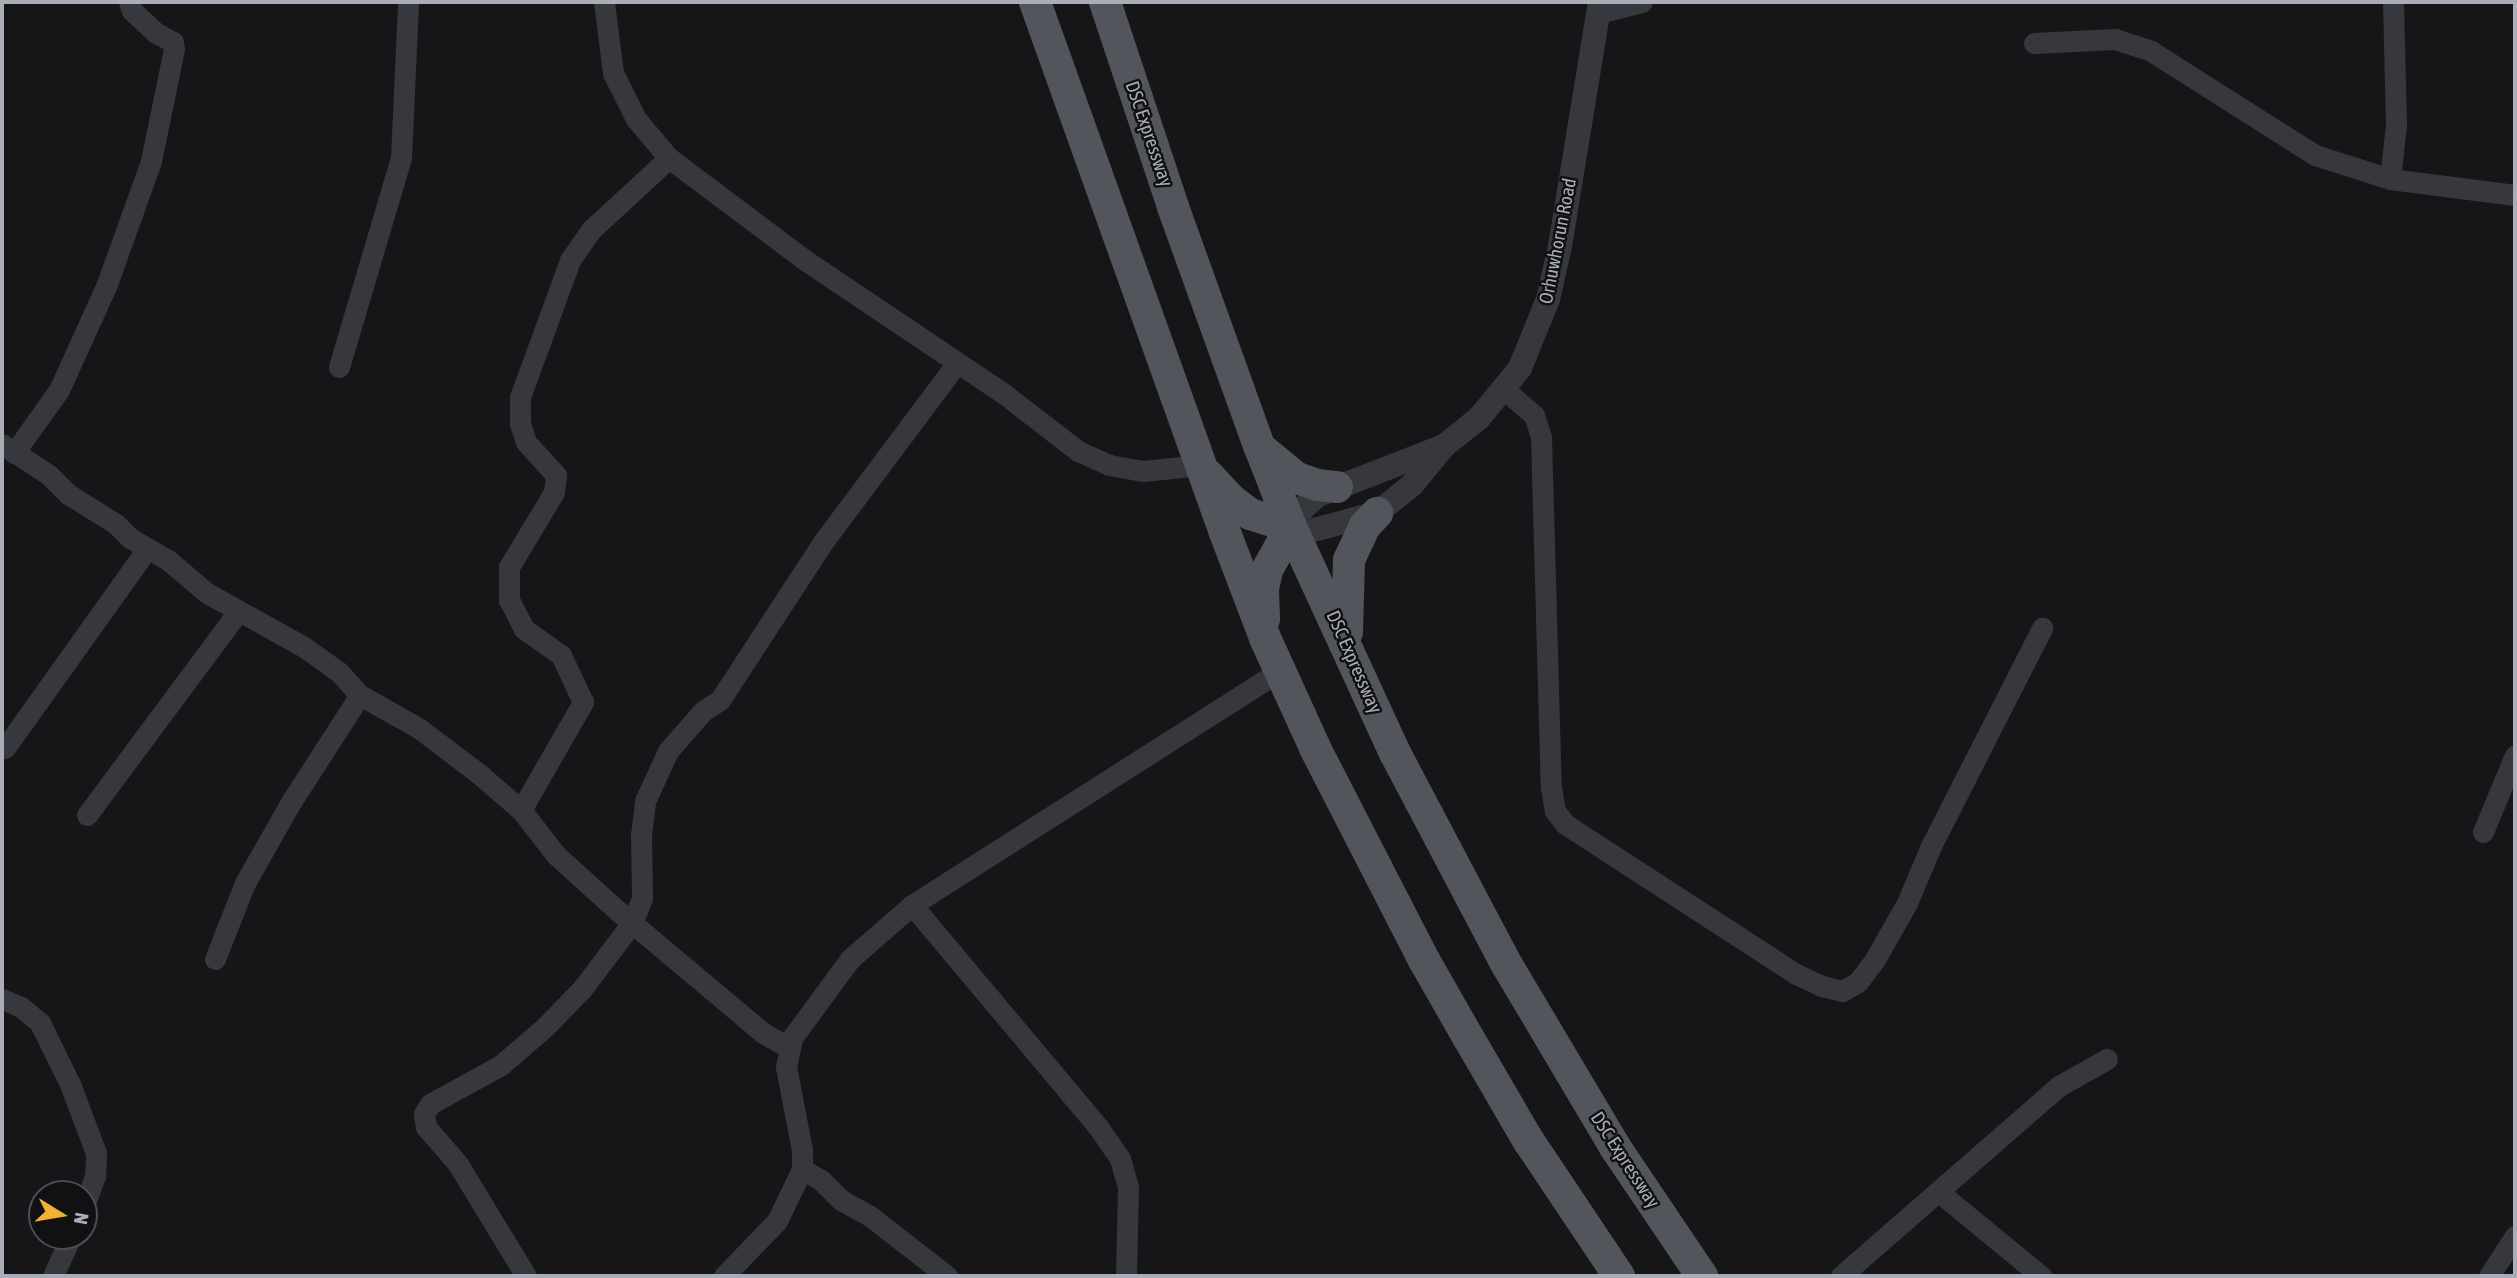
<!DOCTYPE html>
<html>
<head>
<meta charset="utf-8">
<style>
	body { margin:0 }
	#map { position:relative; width:2517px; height:1278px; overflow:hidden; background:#161618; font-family:"Asap Condensed",sans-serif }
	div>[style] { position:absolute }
	.minor>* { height:21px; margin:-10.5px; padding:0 10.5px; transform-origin:10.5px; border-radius:10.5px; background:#37383d }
	.tertiary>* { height:24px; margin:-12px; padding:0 12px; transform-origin:12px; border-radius:12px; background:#37383d }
	.primary>* { height:32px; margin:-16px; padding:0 16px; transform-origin:16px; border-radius:16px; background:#53555c }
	span { translate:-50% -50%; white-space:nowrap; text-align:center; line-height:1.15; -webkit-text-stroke:5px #111113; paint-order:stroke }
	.street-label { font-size:19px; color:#a8adb8 }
	.frame { position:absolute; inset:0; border:4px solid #a8adb8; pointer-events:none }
	.north { position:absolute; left:28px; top:1180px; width:70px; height:70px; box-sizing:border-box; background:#111113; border:2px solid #4d4f55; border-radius:50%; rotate:101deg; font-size:19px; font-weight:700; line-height:28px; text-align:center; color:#a8adb8 }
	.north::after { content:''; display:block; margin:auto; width:24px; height:32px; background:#f2b134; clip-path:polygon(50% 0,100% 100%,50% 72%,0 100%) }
</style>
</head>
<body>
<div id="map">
	<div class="minor">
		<div style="left:604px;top:2px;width:72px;rotate:82.8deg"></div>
		<div style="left:613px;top:73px;width:51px;rotate:63.4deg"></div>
		<div style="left:636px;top:119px;width:51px;rotate:49.8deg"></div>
		<div style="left:669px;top:158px;width:166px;rotate:36.9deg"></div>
		<div style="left:802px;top:258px;width:242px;rotate:33.9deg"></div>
		<div style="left:1003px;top:393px;width:95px;rotate:37.7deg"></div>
		<div style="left:1078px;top:451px;width:34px;rotate:24deg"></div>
		<div style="left:1109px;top:465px;width:35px;rotate:10deg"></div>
		<div style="left:1143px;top:471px;width:58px;rotate:-5.9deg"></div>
		<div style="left:1598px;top:13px;width:45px;rotate:-14deg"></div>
		<div style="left:2034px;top:43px;width:81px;rotate:-2.8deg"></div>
		<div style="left:2115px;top:39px;width:38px;rotate:18deg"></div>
		<div style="left:2151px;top:51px;width:194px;rotate:32.4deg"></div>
		<div style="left:2315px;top:155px;width:79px;rotate:17.7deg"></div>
		<div style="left:2390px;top:179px;width:126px;rotate:7.3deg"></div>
		<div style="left:2390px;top:179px;width:54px;rotate:-83.7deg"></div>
		<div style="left:2396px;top:125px;width:123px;rotate:-91.4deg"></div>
		<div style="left:339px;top:367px;width:218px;rotate:-73.5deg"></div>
		<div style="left:401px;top:158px;width:156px;rotate:-87.4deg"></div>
		<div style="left:1505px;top:390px;width:38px;rotate:41deg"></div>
		<div style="left:1534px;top:415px;width:23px;rotate:72deg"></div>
		<div style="left:1541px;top:437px;width:350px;rotate:88.4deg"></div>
		<div style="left:1551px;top:787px;width:24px;rotate:81deg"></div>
		<div style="left:1555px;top:811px;width:16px;rotate:52deg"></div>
		<div style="left:1565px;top:824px;width:275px;rotate:33deg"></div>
		<div style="left:1796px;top:974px;width:29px;rotate:25deg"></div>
		<div style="left:1822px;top:986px;width:21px;rotate:14deg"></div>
		<div style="left:1842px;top:991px;width:18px;rotate:-29deg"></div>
		<div style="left:1858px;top:982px;width:26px;rotate:-53deg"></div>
		<div style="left:1874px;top:961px;width:67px;rotate:-60.4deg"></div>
		<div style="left:1907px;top:903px;width:62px;rotate:-67.2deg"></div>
		<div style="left:1931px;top:846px;width:245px;rotate:-63deg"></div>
		<div style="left:2px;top:444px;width:56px;rotate:33.4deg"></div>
		<div style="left:49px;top:475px;width:27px;rotate:45deg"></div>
		<div style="left:68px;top:494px;width:57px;rotate:32deg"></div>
		<div style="left:116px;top:524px;width:20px;rotate:45deg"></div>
		<div style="left:130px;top:538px;width:44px;rotate:30.1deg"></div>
		<div style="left:168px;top:560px;width:51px;rotate:40.2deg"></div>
		<div style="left:207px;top:593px;width:111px;rotate:29.1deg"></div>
		<div style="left:304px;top:647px;width:43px;rotate:35.5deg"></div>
		<div style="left:339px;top:672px;width:31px;rotate:48deg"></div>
		<div style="left:360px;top:695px;width:69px;rotate:29.5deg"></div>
		<div style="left:420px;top:729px;width:73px;rotate:37.2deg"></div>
		<div style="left:478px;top:773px;width:57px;rotate:40.7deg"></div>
		<div style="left:521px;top:810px;width:57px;rotate:52.1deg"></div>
		<div style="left:556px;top:855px;width:85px;rotate:42.1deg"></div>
		<div style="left:619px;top:912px;width:188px;rotate:40deg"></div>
		<div style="left:763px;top:1033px;width:31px;rotate:29deg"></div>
		<div style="left:14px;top:453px;width:77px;rotate:-54.5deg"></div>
		<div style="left:59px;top:390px;width:116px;rotate:-65.6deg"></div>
		<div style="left:107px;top:284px;width:131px;rotate:-70.3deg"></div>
		<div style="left:151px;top:161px;width:114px;rotate:-78.4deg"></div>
		<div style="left:174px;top:49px;width:7px;rotate:-98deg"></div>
		<div style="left:173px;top:42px;width:19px;rotate:-152deg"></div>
		<div style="left:156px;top:33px;width:33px;rotate:-137deg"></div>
		<div style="left:132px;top:11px;width:9px;rotate:-108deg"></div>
		<div style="left:5px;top:748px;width:244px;rotate:-54.5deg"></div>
		<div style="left:521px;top:810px;width:125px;rotate:-60.1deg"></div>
		<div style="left:583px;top:702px;width:52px;rotate:-115.1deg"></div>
		<div style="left:561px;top:655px;width:45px;rotate:-144.9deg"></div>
		<div style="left:524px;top:629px;width:33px;rotate:-117deg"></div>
		<div style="left:509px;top:600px;width:33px;rotate:-90deg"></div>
		<div style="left:509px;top:567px;width:87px;rotate:-59deg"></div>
		<div style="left:554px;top:492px;width:17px;rotate:-83deg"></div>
		<div style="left:556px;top:475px;width:45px;rotate:-132.3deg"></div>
		<div style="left:526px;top:442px;width:19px;rotate:-108deg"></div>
		<div style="left:520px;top:424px;width:27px;rotate:-90deg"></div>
		<div style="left:520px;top:397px;width:146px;rotate:-69.9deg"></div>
		<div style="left:570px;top:260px;width:38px;rotate:-55deg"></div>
		<div style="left:592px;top:229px;width:105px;rotate:-42.7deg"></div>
		<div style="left:87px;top:815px;width:253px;rotate:-53.4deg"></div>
		<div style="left:2483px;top:832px;width:83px;rotate:-67.4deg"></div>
		<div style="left:912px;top:905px;width:290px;rotate:50deg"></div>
		<div style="left:1098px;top:1127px;width:39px;rotate:55deg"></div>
		<div style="left:1120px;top:1159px;width:29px;rotate:74deg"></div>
		<div style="left:1128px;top:1187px;width:89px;rotate:91.3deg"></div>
		<div style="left:215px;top:959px;width:82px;rotate:-68.5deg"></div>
		<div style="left:245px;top:883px;width:93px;rotate:-60.4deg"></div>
		<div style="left:291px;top:802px;width:127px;rotate:-57.2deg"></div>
		<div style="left:2px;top:999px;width:21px;rotate:23deg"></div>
		<div style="left:21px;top:1007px;width:25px;rotate:40deg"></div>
		<div style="left:40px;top:1023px;width:68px;rotate:63.8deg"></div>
		<div style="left:70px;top:1084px;width:74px;rotate:69.4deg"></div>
		<div style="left:96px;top:1153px;width:23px;rotate:92deg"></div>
		<div style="left:95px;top:1176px;width:32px;rotate:110deg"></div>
		<div style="left:802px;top:1169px;width:22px;rotate:30deg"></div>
		<div style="left:821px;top:1180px;width:28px;rotate:45deg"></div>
		<div style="left:841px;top:1200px;width:33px;rotate:29deg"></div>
		<div style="left:870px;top:1216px;width:98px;rotate:37.9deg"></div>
		<div style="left:1940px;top:1193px;width:131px;rotate:39.4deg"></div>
		<div style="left:53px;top:1276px;width:44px;rotate:-65.8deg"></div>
		<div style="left:526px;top:1276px;width:131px;rotate:-121.3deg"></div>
		<div style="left:458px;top:1164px;width:49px;rotate:-130.9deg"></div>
		<div style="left:426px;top:1127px;width:13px;rotate:-99deg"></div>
		<div style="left:424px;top:1114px;width:12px;rotate:-59deg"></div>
		<div style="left:430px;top:1104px;width:81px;rotate:-28.8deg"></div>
		<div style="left:501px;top:1065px;width:58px;rotate:-40.8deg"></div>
		<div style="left:545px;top:1027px;width:53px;rotate:-45.8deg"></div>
		<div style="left:582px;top:989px;width:83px;rotate:-52.9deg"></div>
		<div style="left:632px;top:923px;width:27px;rotate:-68deg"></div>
		<div style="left:642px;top:898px;width:63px;rotate:-90.9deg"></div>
		<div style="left:641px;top:835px;width:34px;rotate:-83deg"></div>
		<div style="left:645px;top:801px;width:55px;rotate:-65.3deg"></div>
		<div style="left:668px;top:751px;width:53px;rotate:-48.8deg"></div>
		<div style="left:703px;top:711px;width:20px;rotate:-33deg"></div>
		<div style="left:720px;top:700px;width:189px;rotate:-56.9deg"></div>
		<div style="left:823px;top:542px;width:222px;rotate:-53.2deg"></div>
		<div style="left:724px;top:1276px;width:76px;rotate:-46.1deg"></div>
		<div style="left:777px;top:1221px;width:58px;rotate:-64.3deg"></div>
		<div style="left:802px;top:1169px;width:19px;rotate:-90deg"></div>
		<div style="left:802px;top:1150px;width:85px;rotate:-100.9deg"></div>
		<div style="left:786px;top:1067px;width:30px;rotate:-78deg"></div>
		<div style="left:792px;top:1038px;width:98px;rotate:-53.7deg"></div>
		<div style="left:850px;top:959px;width:82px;rotate:-41.1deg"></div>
		<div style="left:912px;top:905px;width:436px;rotate:-32.5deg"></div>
		<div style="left:1841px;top:1276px;width:289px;rotate:-41.1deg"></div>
		<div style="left:2059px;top:1086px;width:55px;rotate:-29.4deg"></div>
		<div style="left:2489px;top:1276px;width:48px;rotate:-57deg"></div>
	</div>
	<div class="tertiary">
		<div style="left:1444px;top:446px;width:135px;rotate:158.7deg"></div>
		<div style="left:1318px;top:495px;width:18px;rotate:139deg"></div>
		<div style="left:1304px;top:507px;width:24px;rotate:123deg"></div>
		<div style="left:1291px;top:527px;width:19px;rotate:12deg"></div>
		<div style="left:1310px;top:531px;width:69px;rotate:-15deg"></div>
		<div style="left:1377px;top:513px;width:45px;rotate:-38.7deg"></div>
		<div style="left:1412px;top:485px;width:50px;rotate:-50.6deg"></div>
		<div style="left:1444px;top:446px;width:45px;rotate:-38.7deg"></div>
		<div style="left:1479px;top:418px;width:65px;rotate:-50.6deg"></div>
		<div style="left:1520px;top:368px;width:74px;rotate:-67.9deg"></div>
		<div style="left:1548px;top:299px;width:54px;rotate:-77.2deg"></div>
		<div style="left:1560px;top:246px;width:247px;rotate:-80.7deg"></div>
	</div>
	<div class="primary">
		<div style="left:1035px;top:2px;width:561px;rotate:70.3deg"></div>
		<div style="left:1224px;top:530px;width:116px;rotate:69.2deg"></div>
		<div style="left:1265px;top:638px;width:123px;rotate:65.5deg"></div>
		<div style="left:1316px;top:750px;width:236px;rotate:62.8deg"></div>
		<div style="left:1424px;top:960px;width:89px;rotate:60.3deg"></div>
		<div style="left:1468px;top:1037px;width:119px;rotate:59.8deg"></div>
		<div style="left:1528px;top:1140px;width:164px;rotate:56.2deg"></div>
		<div style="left:1105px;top:2px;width:216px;rotate:71.6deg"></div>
		<div style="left:1173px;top:207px;width:256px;rotate:70.2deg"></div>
		<div style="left:1260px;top:448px;width:85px;rotate:68.6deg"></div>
		<div style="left:1291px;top:527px;width:249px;rotate:65.3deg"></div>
		<div style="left:1395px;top:753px;width:240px;rotate:62.2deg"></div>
		<div style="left:1507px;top:965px;width:212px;rotate:59.3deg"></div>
		<div style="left:1615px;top:1147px;width:156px;rotate:56deg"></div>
		<div style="left:1265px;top:452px;width:41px;rotate:39.1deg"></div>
		<div style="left:1297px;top:478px;width:21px;rotate:19deg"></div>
		<div style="left:1317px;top:485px;width:20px;rotate:6deg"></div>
		<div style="left:1208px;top:475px;width:33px;rotate:47deg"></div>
		<div style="left:1230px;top:499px;width:25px;rotate:37deg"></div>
		<div style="left:1250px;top:514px;width:43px;rotate:17.6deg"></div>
		<div style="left:1291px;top:527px;width:49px;rotate:119.2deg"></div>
		<div style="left:1267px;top:570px;width:19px;rotate:102deg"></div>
		<div style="left:1263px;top:589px;width:30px;rotate:88deg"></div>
		<div style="left:1347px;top:632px;width:72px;rotate:-88.4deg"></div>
		<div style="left:1349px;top:560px;width:38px;rotate:-65deg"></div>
		<div style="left:1365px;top:526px;width:18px;rotate:-47deg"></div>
	</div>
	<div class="street-label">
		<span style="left:1149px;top:134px;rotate:71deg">DSC Expressway</span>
		<span style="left:1558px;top:241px;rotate:-79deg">Orhuwhorun Road</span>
		<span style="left:1354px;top:662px;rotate:66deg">DSC Expressway</span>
		<span style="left:1625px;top:1160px;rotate:57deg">DSC Expressway</span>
	</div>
	<div class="frame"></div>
	<div class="north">N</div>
</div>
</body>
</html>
